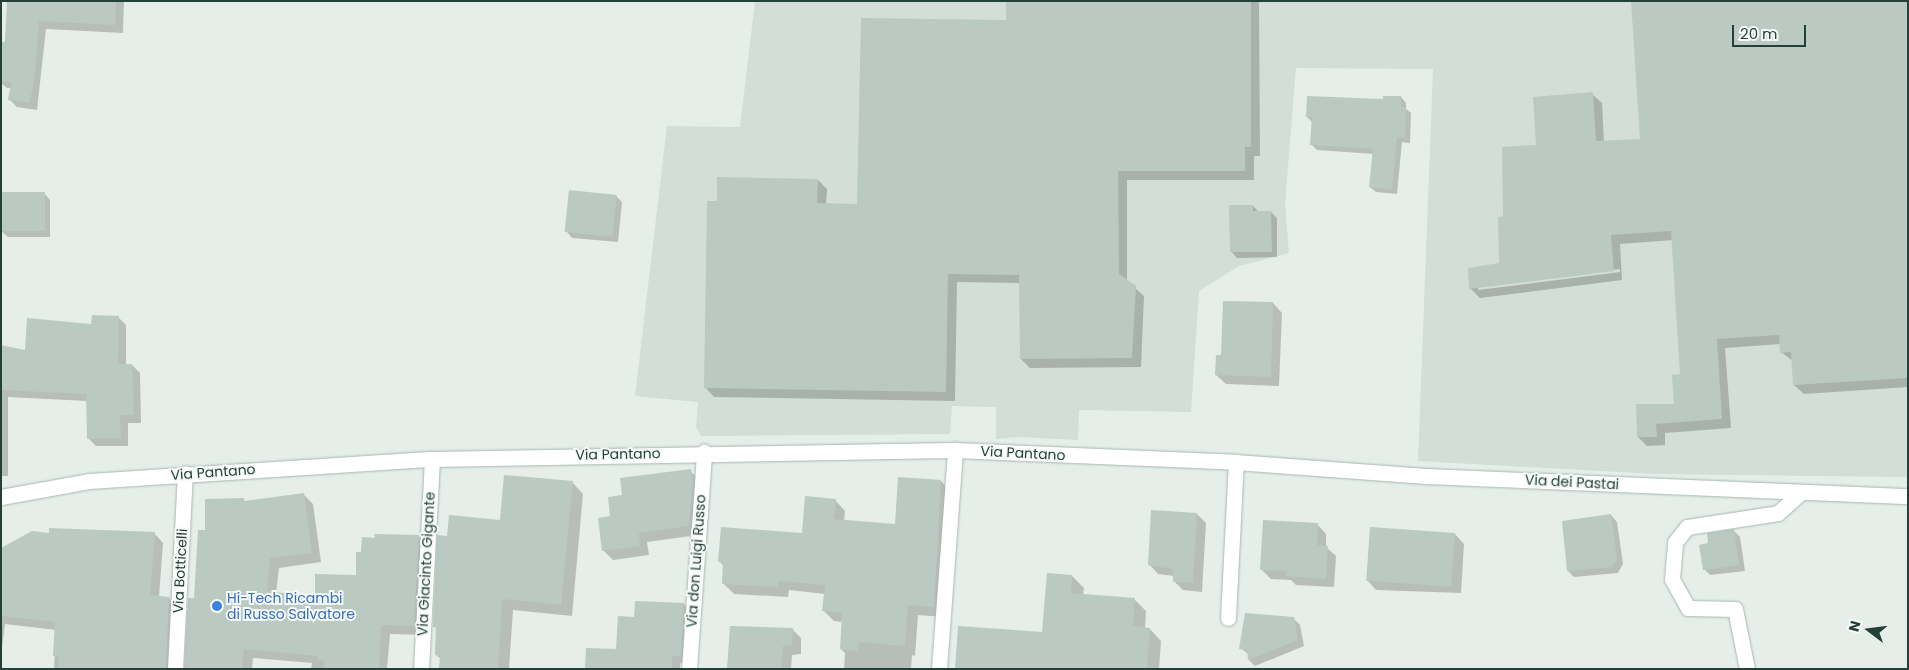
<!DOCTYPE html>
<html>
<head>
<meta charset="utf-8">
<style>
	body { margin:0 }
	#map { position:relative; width:1909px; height:670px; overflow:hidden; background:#e5eee9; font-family:Poppins,sans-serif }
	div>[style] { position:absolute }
	.built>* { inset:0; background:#d3ded8 }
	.shadow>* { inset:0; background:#0003 }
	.building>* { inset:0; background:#bac9c2; transform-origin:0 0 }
	.roads { filter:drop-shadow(0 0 1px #a7b7b0) drop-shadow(0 0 1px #a7b7b0) }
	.minor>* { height:15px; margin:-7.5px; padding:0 7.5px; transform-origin:7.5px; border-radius:7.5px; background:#fff }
	.tertiary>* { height:15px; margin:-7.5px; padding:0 7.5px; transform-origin:7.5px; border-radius:7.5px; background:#fff }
	.dots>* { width:14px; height:14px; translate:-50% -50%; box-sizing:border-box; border:2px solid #f6faf8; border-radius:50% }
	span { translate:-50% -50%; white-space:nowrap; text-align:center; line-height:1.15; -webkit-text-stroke:4px #f6faf8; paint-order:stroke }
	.street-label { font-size:14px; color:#234137 }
	.shop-label { font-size:14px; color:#366cbe }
	.left { translate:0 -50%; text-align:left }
	.frame { position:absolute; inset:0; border:2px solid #234137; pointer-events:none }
	.north { position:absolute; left:1844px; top:605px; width:50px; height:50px; -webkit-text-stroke:4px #f6faf8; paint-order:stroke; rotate:285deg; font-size:14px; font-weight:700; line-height:20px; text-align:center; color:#234137 }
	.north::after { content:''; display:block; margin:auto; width:18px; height:22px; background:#234137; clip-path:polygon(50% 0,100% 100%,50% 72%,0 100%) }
	.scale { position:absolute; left:1732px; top:25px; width:74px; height:22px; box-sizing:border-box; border:2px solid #234137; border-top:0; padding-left:6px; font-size:15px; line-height:18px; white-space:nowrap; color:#234137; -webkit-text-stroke:4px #f6faf8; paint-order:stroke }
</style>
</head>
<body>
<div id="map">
	<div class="built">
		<div style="clip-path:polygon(755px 1px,1908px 1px,1908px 477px,1655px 474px,1418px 461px,1433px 69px,1296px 68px,1285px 204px,1289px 253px,1239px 266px,1199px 291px,1191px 412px,1079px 410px,1078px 440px,1018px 437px,996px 439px,996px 407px,952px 406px,950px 434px,701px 436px,696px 427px,698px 402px,635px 396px,667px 126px,740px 127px)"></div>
	</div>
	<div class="shadow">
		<div style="clip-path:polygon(9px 1px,124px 1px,123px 33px,46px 29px,37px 110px,17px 107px,9px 99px,11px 88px,7px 88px,1px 83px,1px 51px,6px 43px)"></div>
		<div style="clip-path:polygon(1007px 1px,1259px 1px,1260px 156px,1254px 156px,1254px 180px,1127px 180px,1127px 281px,1144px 296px,1141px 367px,1030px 368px,1021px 359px,1020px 283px,957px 282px,955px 401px,714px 397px,705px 387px,718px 203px,818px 180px,827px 189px,826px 205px,858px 205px,1007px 21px)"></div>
		<div style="clip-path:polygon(evenodd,1908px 1px,1908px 387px,1804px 394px,1794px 385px,1793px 361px,1781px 352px,1781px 344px,1725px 348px,1731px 428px,1665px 433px,1665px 445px,1647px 446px,1638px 437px,1675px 405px,1682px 375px,1673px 240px,1620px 244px,1622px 280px,1480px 298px,1471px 289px,1470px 269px,1501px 264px,1504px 217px,1537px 146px,1592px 94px,1602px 103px,1604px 142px,1641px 140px,1908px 1px,1620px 269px,1620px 272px,1478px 290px,1478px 287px,1620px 269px)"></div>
		<div style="clip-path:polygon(1401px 97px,1406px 103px,1406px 109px,1411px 113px,1410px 143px,1402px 142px,1397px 194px,1376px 192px,1370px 187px,1374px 154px,1317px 150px,1311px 144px,1312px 122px,1307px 117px)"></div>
		<div style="clip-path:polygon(44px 193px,50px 200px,50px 237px,8px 237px,1px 231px)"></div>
		<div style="clip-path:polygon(616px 196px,622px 202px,618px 242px,572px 238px,567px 232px)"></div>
		<div style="clip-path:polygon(1253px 206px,1259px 212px,1271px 212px,1277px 218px,1277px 257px,1237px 258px,1231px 251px)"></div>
		<div style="clip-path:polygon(1273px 303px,1282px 313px,1279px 386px,1226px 384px,1216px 375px,1223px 356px)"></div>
		<div style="clip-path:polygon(118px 317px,126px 325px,126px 365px,132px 365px,140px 373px,141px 423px,128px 423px,128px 446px,96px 446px,88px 438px,87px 401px,8px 397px,8px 476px,1px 476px,1px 347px,26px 352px,93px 325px)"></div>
		<div style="clip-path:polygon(690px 471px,700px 480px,698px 535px,647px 542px,649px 555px,613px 560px,603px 550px,612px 517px,623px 496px)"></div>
		<div style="clip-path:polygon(941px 481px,951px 492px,944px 617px,918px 615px,915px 656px,912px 655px,911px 669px,844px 669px,845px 653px,841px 649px,843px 622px,834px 621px,823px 610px,825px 594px,789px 590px,788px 597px,734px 594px,723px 583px,724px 566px,720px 562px,803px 534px,835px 500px,845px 511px,844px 521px,896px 526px)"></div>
		<div style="clip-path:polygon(572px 482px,583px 494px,572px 616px,513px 610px,509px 669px,442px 669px,441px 659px,436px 655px,437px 630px,434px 626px,448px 537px,501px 521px)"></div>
		<div style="clip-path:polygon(304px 495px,313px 504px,321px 562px,279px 568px,276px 594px,316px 598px,357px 576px,362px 554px,376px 539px,418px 536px,428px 545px,423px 635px,390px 634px,387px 669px,311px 669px,312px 663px,253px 658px,252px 669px,186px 669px,206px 531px,243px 500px,246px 502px)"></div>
		<div style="clip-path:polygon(1197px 514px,1206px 523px,1202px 592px,1183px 590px,1174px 581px,1174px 576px,1158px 574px,1149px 564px)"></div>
		<div style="clip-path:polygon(1611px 515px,1617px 522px,1623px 564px,1618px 573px,1574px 577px,1568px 571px)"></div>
		<div style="clip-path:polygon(1317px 524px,1326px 534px,1326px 547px,1336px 556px,1334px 587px,1296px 585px,1291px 580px,1271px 579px,1262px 570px)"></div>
		<div style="clip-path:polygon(1734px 531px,1740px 537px,1745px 571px,1710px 575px,1704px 569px,1710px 544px)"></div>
		<div style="clip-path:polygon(154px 533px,163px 543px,159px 597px,169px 598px,178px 607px,175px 669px,54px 669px,56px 630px,5px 624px,1px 656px,1px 550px,50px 534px)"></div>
		<div style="clip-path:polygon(1455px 534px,1464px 544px,1461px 593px,1376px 590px,1367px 580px)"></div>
		<div style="clip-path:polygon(1072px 576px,1084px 588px,1083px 596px,1134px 599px,1146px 611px,1145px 628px,1150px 629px,1161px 641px,1159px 669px,956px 669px,1043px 633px)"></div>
		<div style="clip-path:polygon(684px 604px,692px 612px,688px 664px,680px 663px,680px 669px,587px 669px,618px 650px,636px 618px)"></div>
		<div style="clip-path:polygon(1293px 618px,1300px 625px,1304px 646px,1255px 666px,1249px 660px,1249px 655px,1241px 648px)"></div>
		<div style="clip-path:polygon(792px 629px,801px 638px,801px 654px,792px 655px,791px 669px,728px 669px)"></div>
	</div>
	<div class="building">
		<div style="clip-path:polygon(7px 1px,116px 1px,115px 25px,39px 21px,34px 84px,29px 103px,8px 100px,11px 82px,1px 81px,1px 42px,5px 42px)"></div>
		<div style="clip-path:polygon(1006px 1px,1251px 1px,1251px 147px,1245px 147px,1245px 171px,1118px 171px,1119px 274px,1136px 286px,1132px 358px,1020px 359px,1019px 275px,948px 274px,946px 392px,704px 388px,707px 201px,717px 201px,717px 177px,818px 179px,817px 203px,857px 204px,861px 18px,1006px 20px)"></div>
		<div style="clip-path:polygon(1631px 1px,1908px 1px,1908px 378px,1793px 385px,1791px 352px,1780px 353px,1779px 335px,1717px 339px,1722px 419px,1656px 424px,1657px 437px,1637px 437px,1636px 404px,1674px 404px,1672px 375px,1680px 374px,1671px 231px,1611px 235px,1614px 271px,1469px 289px,1468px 268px,1499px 263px,1498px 217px,1503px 216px,1502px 147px,1536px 145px,1533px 97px,1593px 92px,1596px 141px,1640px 139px)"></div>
		<div style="clip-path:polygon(1307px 96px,1383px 99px,1383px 96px,1401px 96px,1401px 107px,1406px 107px,1405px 138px,1397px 137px,1392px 190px,1369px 187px,1373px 149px,1310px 145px,1312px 117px,1306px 117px)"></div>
		<div style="left:569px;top:190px;width:48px;height:42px;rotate:6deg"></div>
		<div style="left:1px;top:192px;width:44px;height:39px"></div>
		<div style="clip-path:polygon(1229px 205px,1253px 205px,1253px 211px,1271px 211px,1272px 252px,1230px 252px)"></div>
		<div style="clip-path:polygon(1223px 301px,1273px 302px,1271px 377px,1215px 375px,1216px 355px,1221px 355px)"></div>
		<div style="clip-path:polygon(92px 315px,119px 316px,118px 364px,132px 364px,134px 415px,120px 415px,121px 438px,87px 439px,86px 394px,1px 390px,1px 345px,25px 350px,27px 318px,91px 324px)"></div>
		<div style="clip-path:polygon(691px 469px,693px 481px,689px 526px,639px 533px,640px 546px,602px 551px,598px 518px,610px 516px,608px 497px,622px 495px,620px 478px)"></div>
		<div style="clip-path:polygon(504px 475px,573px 481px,561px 605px,502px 599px,498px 669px,439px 668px,440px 656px,435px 655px,436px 627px,433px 627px,437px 535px,447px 536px,449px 515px,500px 520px)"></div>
		<div style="clip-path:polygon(898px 477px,941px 480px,934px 607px,908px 605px,905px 646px,859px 642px,858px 651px,840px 649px,842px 613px,822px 611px,825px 585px,779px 581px,778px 587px,722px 584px,723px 562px,718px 562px,721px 527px,802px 533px,805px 496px,836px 499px,834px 519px,895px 524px)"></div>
		<div style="clip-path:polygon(304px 493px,312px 553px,270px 558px,267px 591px,315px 597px,315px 574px,356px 575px,356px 552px,361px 552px,362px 537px,375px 538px,374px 534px,419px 535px,414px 626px,381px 625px,379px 669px,324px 669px,325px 661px,318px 660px,318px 656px,244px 649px,242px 669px,184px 669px,188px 598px,194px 598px,198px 530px,205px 530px,205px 499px,244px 498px,244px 501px)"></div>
		<div style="clip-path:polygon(1151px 510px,1197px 513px,1193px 583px,1173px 582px,1173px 569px,1148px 565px)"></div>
		<div style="clip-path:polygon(1611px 514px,1617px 558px,1612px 567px,1567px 571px,1562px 521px)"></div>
		<div style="clip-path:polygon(1263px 520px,1318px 523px,1317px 545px,1328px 546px,1326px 579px,1286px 576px,1286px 571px,1260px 570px)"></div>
		<div style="left:1370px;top:527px;width:85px;height:54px;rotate:4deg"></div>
		<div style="clip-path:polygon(49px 528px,155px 532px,150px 595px,169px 597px,166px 669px,58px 669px,59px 656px,53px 656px,55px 622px,1px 616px,1px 548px,32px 531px,49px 533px)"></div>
		<div style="clip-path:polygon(1734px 529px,1739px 565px,1703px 570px,1699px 545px,1708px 543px,1707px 533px)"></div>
		<div style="clip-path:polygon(1047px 573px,1072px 575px,1071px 593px,1135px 598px,1133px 626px,1150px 628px,1147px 669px,955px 669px,958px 626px,1042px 632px)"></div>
		<div style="clip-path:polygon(635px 601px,684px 603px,681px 656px,672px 656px,672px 669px,585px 669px,586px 648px,616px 649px,618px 616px,634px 617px)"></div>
		<div style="clip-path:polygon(1245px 613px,1294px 617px,1298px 640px,1248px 660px,1247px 650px,1239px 649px)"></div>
		<div style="clip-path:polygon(730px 626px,793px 628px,792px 645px,783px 646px,781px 669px,727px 669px)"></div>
	</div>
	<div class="roads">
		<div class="minor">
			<div style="left:1228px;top:618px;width:156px;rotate:-87.1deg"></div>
			<div style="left:175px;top:669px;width:196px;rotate:-87.1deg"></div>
			<div style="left:421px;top:669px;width:210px;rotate:-87deg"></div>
			<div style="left:689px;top:669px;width:218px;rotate:-86deg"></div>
			<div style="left:939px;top:669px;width:220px;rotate:-85.8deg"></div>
			<div style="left:1747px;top:669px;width:61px;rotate:-101.3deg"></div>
			<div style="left:1735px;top:609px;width:47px;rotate:-178.8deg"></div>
			<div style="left:1688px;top:608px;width:33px;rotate:-119deg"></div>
			<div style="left:1672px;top:579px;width:37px;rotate:-85deg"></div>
			<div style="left:1675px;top:542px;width:19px;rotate:-51deg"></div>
			<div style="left:1687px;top:527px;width:92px;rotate:-8.7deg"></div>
			<div style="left:1778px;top:513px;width:30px;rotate:-42deg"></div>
		</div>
		<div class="tertiary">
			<div style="left:1px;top:497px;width:89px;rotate:-10.3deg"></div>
			<div style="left:89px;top:481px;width:344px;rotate:-3.7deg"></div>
			<div style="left:432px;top:459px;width:523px;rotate:-0.99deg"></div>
			<div style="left:955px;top:450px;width:281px;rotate:2.4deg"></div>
			<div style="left:1236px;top:462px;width:193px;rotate:4.2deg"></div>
			<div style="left:1428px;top:476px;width:480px;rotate:2.4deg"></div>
		</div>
	</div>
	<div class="dots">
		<div style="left:217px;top:606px;background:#3f7fe0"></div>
	</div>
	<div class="street-label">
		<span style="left:1023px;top:453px;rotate:3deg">Via Pantano</span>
		<span style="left:618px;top:454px;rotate:-1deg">Via Pantano</span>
		<span style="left:213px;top:472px;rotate:-4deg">Via Pantano</span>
		<span style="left:1572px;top:482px;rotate:3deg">Via dei Pastai</span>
		<span style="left:696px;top:561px;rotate:-86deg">Via don Luigi Russo</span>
		<span style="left:426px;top:564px;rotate:-87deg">Via Giacinto Gigante</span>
		<span style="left:180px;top:571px;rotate:-87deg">Via Botticelli</span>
	</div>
	<div class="shop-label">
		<span class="left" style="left:227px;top:606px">Hi-Tech Ricambi<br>di Russo Salvatore</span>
	</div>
	<div class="frame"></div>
	<div class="north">N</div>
	<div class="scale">20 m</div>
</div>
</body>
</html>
